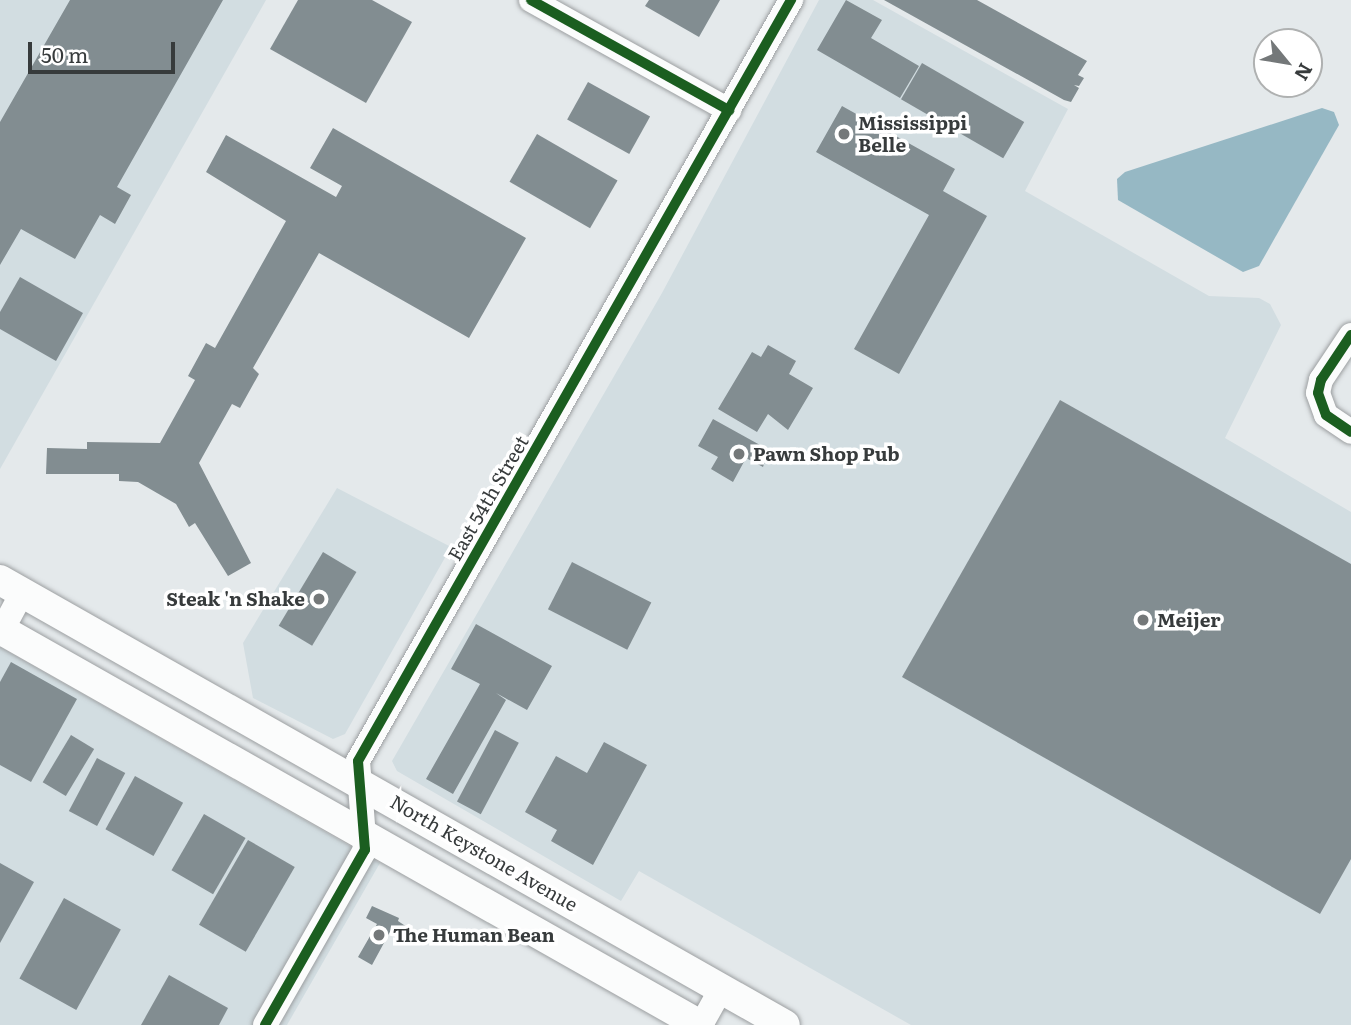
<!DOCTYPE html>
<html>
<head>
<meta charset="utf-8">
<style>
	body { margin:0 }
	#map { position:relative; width:1351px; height:1025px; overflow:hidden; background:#e4e9eb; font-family:Literata,serif }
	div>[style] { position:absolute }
	.built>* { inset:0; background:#d2dde1 }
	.water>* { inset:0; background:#96b8c4 }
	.building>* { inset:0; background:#828d91; transform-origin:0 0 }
	.roads { filter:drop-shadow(0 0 2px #9c9fa1) drop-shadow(0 0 2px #9c9fa1) }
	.minor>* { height:24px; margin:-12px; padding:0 12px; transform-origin:12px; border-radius:12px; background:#fbfcfc }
	.major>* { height:30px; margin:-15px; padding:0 15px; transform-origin:15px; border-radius:15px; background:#fbfcfc }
	.cycleway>* { height:10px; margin:-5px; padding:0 5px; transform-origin:5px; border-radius:5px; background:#1b5e20 }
	.dots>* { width:19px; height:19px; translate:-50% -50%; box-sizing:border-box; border:4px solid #fff; border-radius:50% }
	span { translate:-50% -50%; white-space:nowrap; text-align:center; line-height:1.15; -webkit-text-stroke:7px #fff; paint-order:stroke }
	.poi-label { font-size:19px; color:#373b3c; font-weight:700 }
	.left { translate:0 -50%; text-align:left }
	.right { translate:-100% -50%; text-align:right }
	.street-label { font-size:19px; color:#373b3c }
	.north { position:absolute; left:1253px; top:28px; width:70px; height:70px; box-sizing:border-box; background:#fff; border:2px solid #afb1b1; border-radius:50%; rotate:120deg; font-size:19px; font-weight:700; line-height:28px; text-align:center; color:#373b3c }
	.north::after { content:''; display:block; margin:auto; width:24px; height:32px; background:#747879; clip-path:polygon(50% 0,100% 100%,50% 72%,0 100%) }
	.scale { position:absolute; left:28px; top:42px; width:147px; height:32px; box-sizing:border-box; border:4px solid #373b3c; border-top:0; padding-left:9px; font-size:21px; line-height:24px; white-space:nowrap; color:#373b3c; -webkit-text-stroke:5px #fff; paint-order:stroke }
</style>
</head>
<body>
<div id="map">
	<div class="built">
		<div style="clip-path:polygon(0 0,266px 0,0 469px)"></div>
		<div style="clip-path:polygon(819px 0,873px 0,1068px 109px,1025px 191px,1209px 296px,1259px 298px,1270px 304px,1281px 325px,1225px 438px,1351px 512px,1351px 1025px,911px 1025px,639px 871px,621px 901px,397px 771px,392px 761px,662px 293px)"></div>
		<div style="clip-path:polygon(337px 488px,451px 547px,345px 734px,333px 739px,253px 698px,243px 643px)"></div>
		<div style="clip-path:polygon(0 647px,380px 863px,287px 1025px,0 1025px)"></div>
	</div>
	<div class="water">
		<div style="clip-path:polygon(1322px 108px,1334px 112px,1339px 125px,1259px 266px,1243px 272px,1118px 200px,1117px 179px,1125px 172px)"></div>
	</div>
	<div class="building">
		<div style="clip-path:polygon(70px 0,223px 0,117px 187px,131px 195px,115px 224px,100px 215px,75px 259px,21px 229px,0 265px,0 122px)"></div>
		<div style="clip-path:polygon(298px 0,372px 0,412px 22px,366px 103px,270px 49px)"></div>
		<div style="clip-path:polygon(649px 0,720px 0,699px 37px,645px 6px)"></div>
		<div style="clip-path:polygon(846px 0,882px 20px,871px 38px,919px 66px,900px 98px,817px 50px)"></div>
		<div style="clip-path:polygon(884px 0,977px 0,1087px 61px,1078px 75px,1084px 78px,1079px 86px,1074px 85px,1079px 88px,1071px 102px,1064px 100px)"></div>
		<div style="left:922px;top:63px;width:118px;height:42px;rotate:30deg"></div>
		<div style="left:588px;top:82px;width:71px;height:43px;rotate:29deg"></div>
		<div style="clip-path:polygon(842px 106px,955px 169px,943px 191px,987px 216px,899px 374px,854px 349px,929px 215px,816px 152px)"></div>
		<div style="clip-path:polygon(333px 128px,526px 238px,469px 338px,319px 253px,253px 368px,259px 374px,240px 408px,232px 404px,199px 463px,251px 563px,228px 576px,195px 523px,189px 527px,176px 504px,138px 482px,119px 481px,119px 474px,46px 474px,47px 448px,87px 449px,87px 442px,160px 443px,195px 380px,188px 376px,206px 343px,215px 348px,286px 221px,206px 172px,226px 135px,336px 197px,342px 186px,310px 168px)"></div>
		<div style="left:537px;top:134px;width:93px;height:55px;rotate:30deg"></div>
		<div style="clip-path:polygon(20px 277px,83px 313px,56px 361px,0 329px,0 312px)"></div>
		<div style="clip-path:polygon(768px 345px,796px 361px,789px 374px,813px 388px,788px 430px,768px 414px,757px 432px,718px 409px,752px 352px,761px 357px)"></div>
		<div style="clip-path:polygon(1060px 400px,1351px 564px,1351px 859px,1320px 914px,902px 677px)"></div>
		<div style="clip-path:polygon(713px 419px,769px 450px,763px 467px,746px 458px,733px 482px,711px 469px,718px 457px,698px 446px)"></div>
		<div style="left:323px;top:552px;width:39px;height:86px;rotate:31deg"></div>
		<div style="left:572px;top:562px;width:89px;height:53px;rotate:27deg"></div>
		<div style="clip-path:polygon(476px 624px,552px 666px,527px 710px,496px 693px,506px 700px,453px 794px,426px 779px,480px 684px,451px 669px)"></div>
		<div style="clip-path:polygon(11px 662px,77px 699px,31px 782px,0 765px,0 682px)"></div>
		<div style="left:495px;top:730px;width:27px;height:81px;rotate:28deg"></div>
		<div style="left:71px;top:735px;width:27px;height:55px;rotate:31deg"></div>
		<div style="clip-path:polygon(604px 742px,647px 765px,593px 865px,551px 841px,557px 830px,525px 812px,556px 756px,587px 773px)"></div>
		<div style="left:97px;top:758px;width:32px;height:60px;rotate:28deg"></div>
		<div style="left:135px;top:776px;width:55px;height:61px;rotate:29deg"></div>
		<div style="left:204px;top:814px;width:48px;height:65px;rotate:30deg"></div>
		<div style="left:248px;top:840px;width:54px;height:98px;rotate:30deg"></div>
		<div style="clip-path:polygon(0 863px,34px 882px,0 943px)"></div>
		<div style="left:64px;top:898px;width:65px;height:92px;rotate:29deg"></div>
		<div style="clip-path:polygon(372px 906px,399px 918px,398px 921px,407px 927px,402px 937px,391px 930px,372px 965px,358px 957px,377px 924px,366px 918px)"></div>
		<div style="clip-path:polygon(169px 975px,228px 1008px,219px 1025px,141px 1025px)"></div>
	</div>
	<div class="roads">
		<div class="minor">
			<div style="left:531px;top:0;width:227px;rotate:29.1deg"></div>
			<div style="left:1351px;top:335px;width:54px;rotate:123.7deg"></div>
			<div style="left:1321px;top:380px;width:13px;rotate:103deg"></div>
			<div style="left:1318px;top:393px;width:23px;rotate:70deg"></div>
			<div style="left:1326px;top:415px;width:30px;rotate:34deg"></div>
			<div style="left:0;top:634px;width:47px;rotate:-61.8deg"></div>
			<div style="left:265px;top:1025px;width:202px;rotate:-60.3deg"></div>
			<div style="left:365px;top:850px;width:89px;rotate:-94.5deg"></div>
			<div style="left:358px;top:761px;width:876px;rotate:-60.36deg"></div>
			<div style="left:701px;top:1025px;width:41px;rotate:-60.9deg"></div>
		</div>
		<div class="major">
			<div style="left:0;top:580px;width:902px;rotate:29.55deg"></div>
			<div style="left:0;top:629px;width:804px;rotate:29.5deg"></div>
		</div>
	</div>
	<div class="cycleway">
		<div style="left:531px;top:0;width:227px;rotate:29.1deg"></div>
		<div style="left:1351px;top:335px;width:54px;rotate:123.7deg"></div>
		<div style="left:1321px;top:380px;width:13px;rotate:103deg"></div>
		<div style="left:1318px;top:393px;width:23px;rotate:70deg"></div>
		<div style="left:1326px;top:415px;width:30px;rotate:34deg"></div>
		<div style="left:265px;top:1025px;width:202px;rotate:-60.3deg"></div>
		<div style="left:365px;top:850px;width:89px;rotate:-94.5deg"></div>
		<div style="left:358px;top:761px;width:876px;rotate:-60.36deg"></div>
	</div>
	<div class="dots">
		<div style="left:844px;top:134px;background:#747879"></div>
		<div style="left:739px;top:454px;background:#747879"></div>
		<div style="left:319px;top:599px;background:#747879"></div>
		<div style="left:1143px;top:620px;background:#747879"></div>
		<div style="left:379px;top:935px;background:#747879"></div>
	</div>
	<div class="poi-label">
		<span class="left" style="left:858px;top:134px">Mississippi<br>Belle</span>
		<span class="left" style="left:753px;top:454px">Pawn Shop Pub</span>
		<span class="right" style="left:305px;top:599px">Steak 'n Shake</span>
		<span class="left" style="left:1157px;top:620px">Meijer</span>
		<span class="left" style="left:393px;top:935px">The Human Bean</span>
	</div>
	<div class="street-label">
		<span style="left:488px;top:498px;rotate:-60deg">East 54th Street</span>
		<span style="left:484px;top:853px;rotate:30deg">North Keystone Avenue</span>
	</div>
	<div class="north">N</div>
	<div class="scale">50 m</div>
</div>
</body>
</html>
